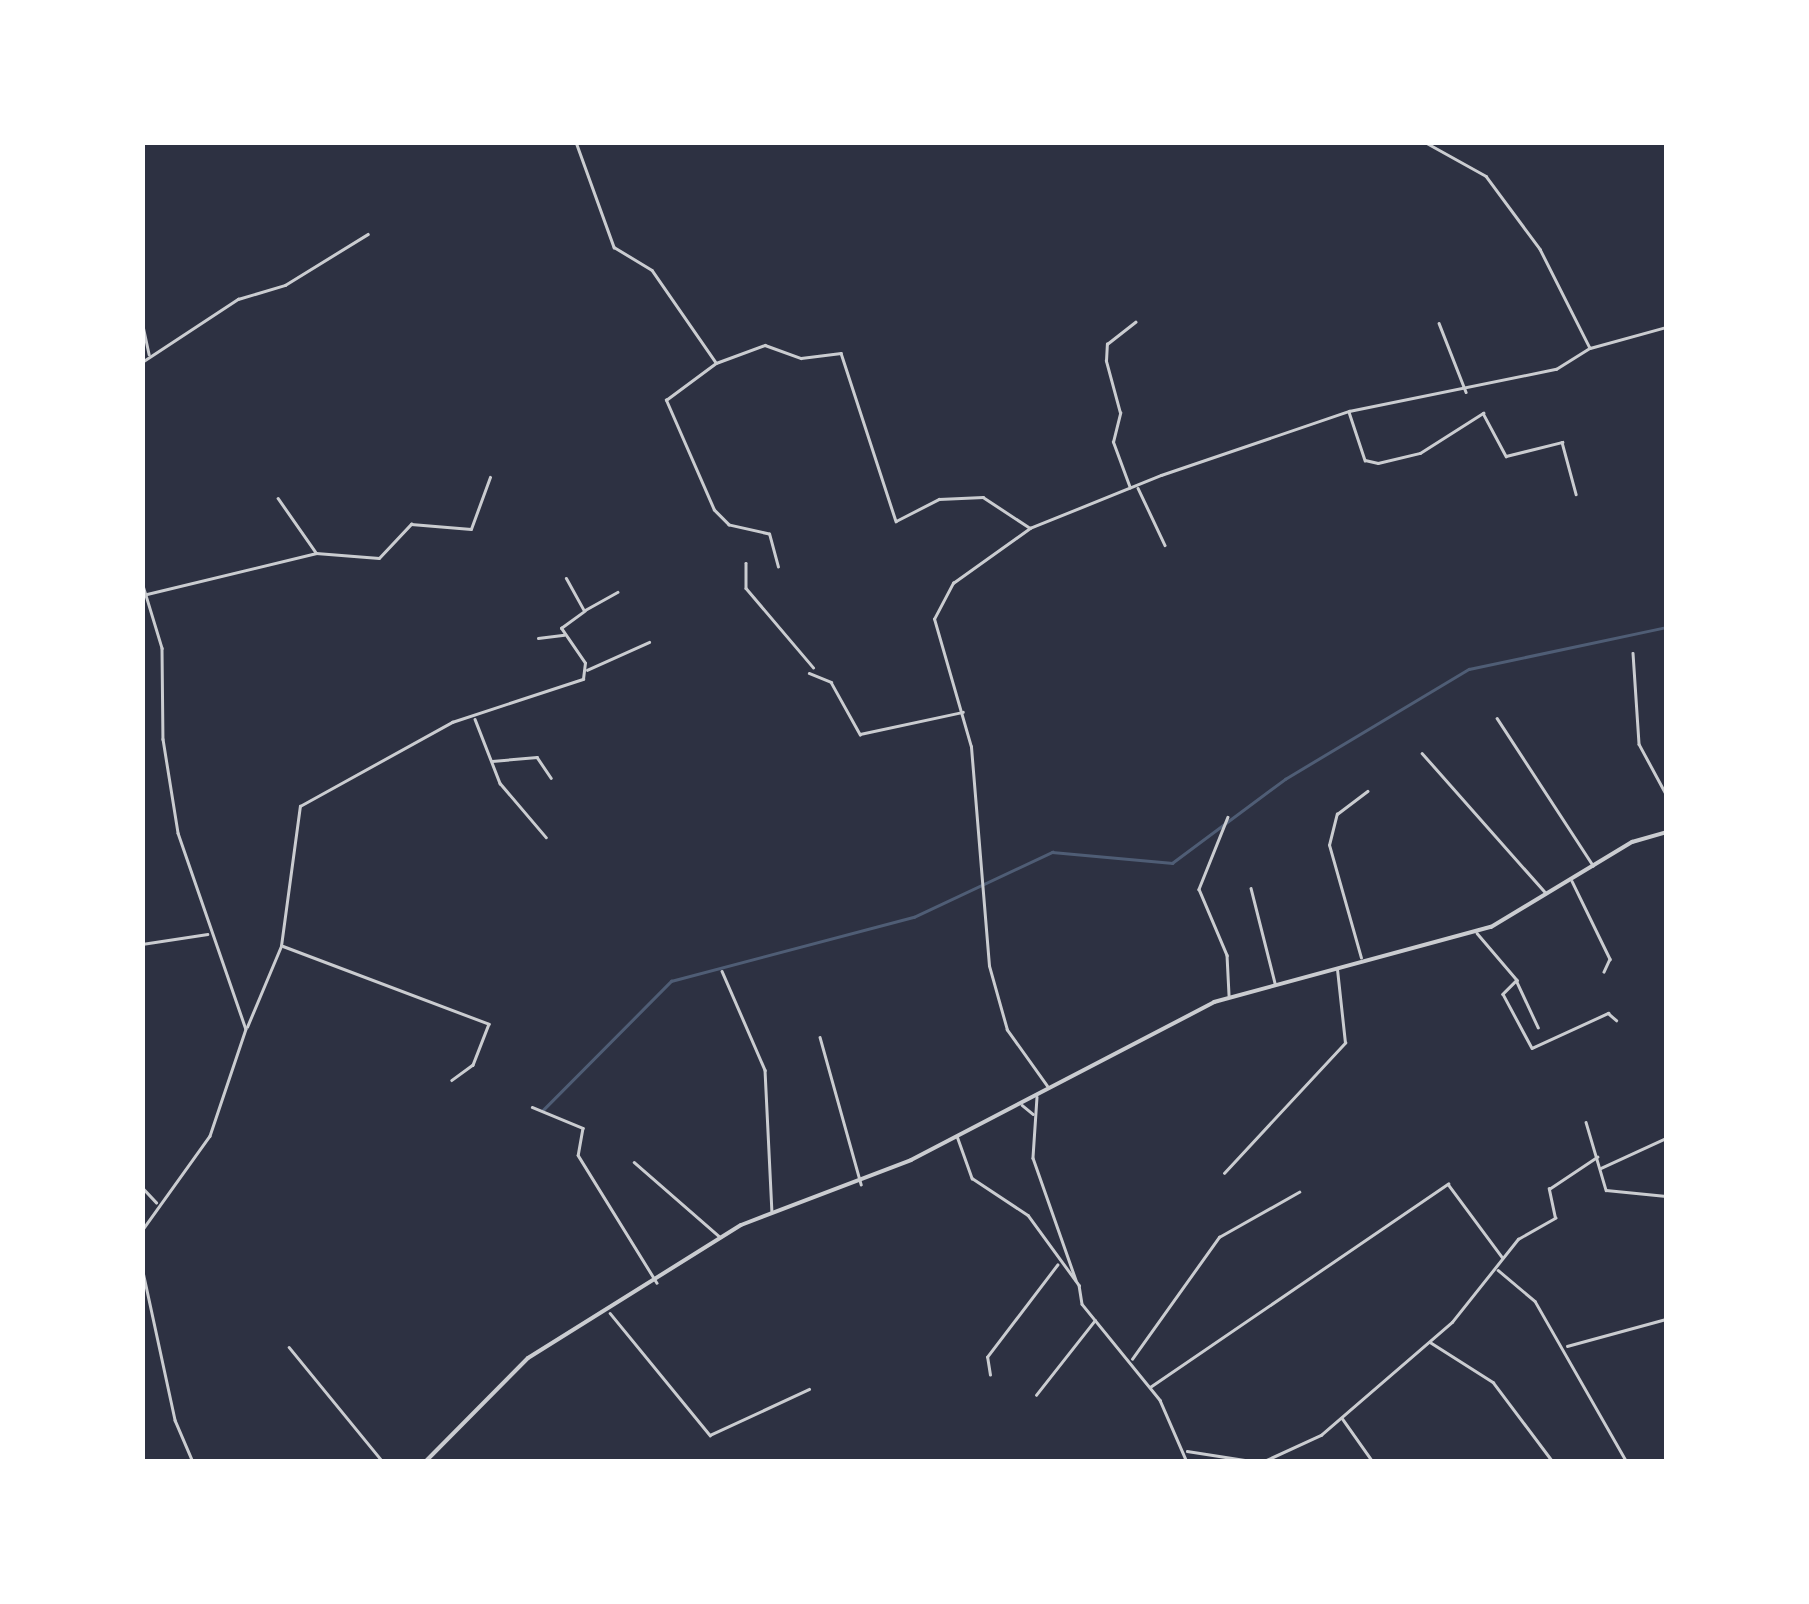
<!DOCTYPE html>
<html>
<head>
<meta charset="utf-8">
<style>
	body { margin:0 }
	#map { position:relative; width:1809px; height:1604px; overflow:hidden; background:#2d3142; font-family:Ubuntu,sans-serif }
	div>[style] { position:absolute }
	.stream>* { height:2.5px; margin:-1.25px; padding:0 1.25px; transform-origin:1.25px; border-radius:1.25px; background:#4f5d75 }
	.minor>* { height:2.5px; margin:-1.25px; padding:0 1.25px; transform-origin:1.25px; border-radius:1.25px; background:#caccd0 }
	.tertiary>* { height:4px; margin:-2px; padding:0 2px; transform-origin:2px; border-radius:2px; background:#caccd0 }
	span { translate:-50% -50%; white-space:nowrap; text-align:center; line-height:1.15; -webkit-text-stroke:8px #fff; paint-order:stroke }
	.frame { position:absolute; inset:0; border:145px solid #fff; pointer-events:none }
</style>
</head>
<body>
<div id="map">
	<div class="stream">
		<div style="left:543px;top:1110px;width:182px;rotate:-45.2deg"></div>
		<div style="left:671px;top:981px;width:251px;rotate:-14.8deg"></div>
		<div style="left:914px;top:917px;width:153px;rotate:-25.2deg"></div>
		<div style="left:1052px;top:852px;width:121px;rotate:5.2deg"></div>
		<div style="left:1172px;top:863px;width:141px;rotate:-36.6deg"></div>
		<div style="left:1285px;top:779px;width:214px;rotate:-30.9deg"></div>
		<div style="left:1469px;top:669px;width:201px;rotate:-12deg"></div>
	</div>
	<div class="minor">
		<div style="left:576px;top:142px;width:112px;rotate:70.1deg"></div>
		<div style="left:614px;top:247px;width:44px;rotate:31.2deg"></div>
		<div style="left:652px;top:270px;width:111px;rotate:55.3deg"></div>
		<div style="left:1425px;top:142px;width:70px;rotate:29.1deg"></div>
		<div style="left:1486px;top:176px;width:91px;rotate:53.5deg"></div>
		<div style="left:1540px;top:249px;width:109px;rotate:63.2deg"></div>
		<div style="left:142px;top:321px;width:34px;rotate:78deg"></div>
		<div style="left:1439px;top:323px;width:74px;rotate:68.6deg"></div>
		<div style="left:142px;top:362px;width:115px;rotate:-33.3deg"></div>
		<div style="left:238px;top:299px;width:49px;rotate:-16.6deg"></div>
		<div style="left:285px;top:285px;width:97px;rotate:-31.6deg"></div>
		<div style="left:1349px;top:412px;width:51px;rotate:71.6deg"></div>
		<div style="left:1365px;top:460px;width:13px;rotate:13deg"></div>
		<div style="left:1378px;top:463px;width:43px;rotate:-13.4deg"></div>
		<div style="left:1420px;top:453px;width:75px;rotate:-32.4deg"></div>
		<div style="left:1483px;top:413px;width:49px;rotate:61.9deg"></div>
		<div style="left:1506px;top:456px;width:58px;rotate:-14deg"></div>
		<div style="left:1562px;top:442px;width:54px;rotate:74.9deg"></div>
		<div style="left:1130px;top:488px;width:49px;rotate:-110.3deg"></div>
		<div style="left:1113px;top:442px;width:30px;rotate:-76deg"></div>
		<div style="left:1120px;top:413px;width:54px;rotate:-105.1deg"></div>
		<div style="left:1106px;top:361px;width:17px;rotate:-87deg"></div>
		<div style="left:1107px;top:344px;width:36px;rotate:-38deg"></div>
		<div style="left:1138px;top:488px;width:63px;rotate:64.7deg"></div>
		<div style="left:278px;top:498px;width:65px;rotate:55.1deg"></div>
		<div style="left:746px;top:563px;width:25px;rotate:90deg"></div>
		<div style="left:746px;top:588px;width:104px;rotate:49.7deg"></div>
		<div style="left:778px;top:567px;width:34px;rotate:-105deg"></div>
		<div style="left:769px;top:534px;width:41px;rotate:-167.3deg"></div>
		<div style="left:729px;top:525px;width:21px;rotate:-135deg"></div>
		<div style="left:714px;top:510px;width:120px;rotate:-113.6deg"></div>
		<div style="left:666px;top:400px;width:62px;rotate:-36.5deg"></div>
		<div style="left:716px;top:363px;width:52px;rotate:-20.2deg"></div>
		<div style="left:765px;top:345px;width:38px;rotate:20deg"></div>
		<div style="left:801px;top:358px;width:40px;rotate:-7.1deg"></div>
		<div style="left:841px;top:353px;width:177px;rotate:71.9deg"></div>
		<div style="left:896px;top:521px;width:48px;rotate:-27.1deg"></div>
		<div style="left:939px;top:499px;width:44px;rotate:-2.6deg"></div>
		<div style="left:983px;top:497px;width:56px;rotate:33.4deg"></div>
		<div style="left:142px;top:582px;width:69px;rotate:73.1deg"></div>
		<div style="left:162px;top:648px;width:91px;rotate:89.4deg"></div>
		<div style="left:163px;top:739px;width:95px;rotate:80.9deg"></div>
		<div style="left:178px;top:833px;width:207px;rotate:70.9deg"></div>
		<div style="left:246px;top:1029px;width:113px;rotate:108.6deg"></div>
		<div style="left:210px;top:1136px;width:117px;rotate:125.6deg"></div>
		<div style="left:147px;top:594px;width:174px;rotate:-13.6deg"></div>
		<div style="left:316px;top:553px;width:63px;rotate:4.5deg"></div>
		<div style="left:379px;top:558px;width:47px;rotate:-46.7deg"></div>
		<div style="left:411px;top:524px;width:60px;rotate:4.8deg"></div>
		<div style="left:471px;top:529px;width:55px;rotate:-69.9deg"></div>
		<div style="left:585px;top:610px;width:37px;rotate:-29deg"></div>
		<div style="left:538px;top:638px;width:26px;rotate:-7deg"></div>
		<div style="left:1633px;top:653px;width:91px;rotate:86.2deg"></div>
		<div style="left:1639px;top:744px;width:57px;rotate:61.6deg"></div>
		<div style="left:587px;top:670px;width:68px;rotate:-24.3deg"></div>
		<div style="left:809px;top:673px;width:24px;rotate:22deg"></div>
		<div style="left:831px;top:682px;width:60px;rotate:60.9deg"></div>
		<div style="left:860px;top:734px;width:105px;rotate:-12.1deg"></div>
		<div style="left:1497px;top:718px;width:176px;rotate:56.9deg"></div>
		<div style="left:475px;top:719px;width:69px;rotate:68.7deg"></div>
		<div style="left:500px;top:783px;width:71px;rotate:49.6deg"></div>
		<div style="left:1422px;top:753px;width:187px;rotate:48.5deg"></div>
		<div style="left:492px;top:761px;width:45px;rotate:-5.1deg"></div>
		<div style="left:537px;top:757px;width:25px;rotate:56deg"></div>
		<div style="left:1228px;top:817px;width:78px;rotate:111.9deg"></div>
		<div style="left:1199px;top:889px;width:72px;rotate:67deg"></div>
		<div style="left:1227px;top:955px;width:40px;rotate:87.1deg"></div>
		<div style="left:1572px;top:881px;width:87px;rotate:64deg"></div>
		<div style="left:1610px;top:959px;width:14px;rotate:115deg"></div>
		<div style="left:1251px;top:888px;width:98px;rotate:75.8deg"></div>
		<div style="left:1477px;top:933px;width:62px;rotate:49.6deg"></div>
		<div style="left:1517px;top:980px;width:20px;rotate:135deg"></div>
		<div style="left:1503px;top:994px;width:61px;rotate:61.8deg"></div>
		<div style="left:1532px;top:1048px;width:84px;rotate:-24.7deg"></div>
		<div style="left:1608px;top:1013px;width:11px;rotate:41deg"></div>
		<div style="left:142px;top:944px;width:66px;rotate:-8.7deg"></div>
		<div style="left:283px;top:946px;width:220px;rotate:20.7deg"></div>
		<div style="left:489px;top:1024px;width:44px;rotate:111.3deg"></div>
		<div style="left:473px;top:1065px;width:26px;rotate:144deg"></div>
		<div style="left:1361px;top:958px;width:117px;rotate:-105.8deg"></div>
		<div style="left:1329px;top:845px;width:32px;rotate:-76deg"></div>
		<div style="left:1337px;top:814px;width:38px;rotate:-37deg"></div>
		<div style="left:722px;top:971px;width:108px;rotate:66.5deg"></div>
		<div style="left:765px;top:1070px;width:141px;rotate:87.2deg"></div>
		<div style="left:1517px;top:982px;width:50px;rotate:65deg"></div>
		<div style="left:247px;top:1027px;width:88px;rotate:-67.2deg"></div>
		<div style="left:281px;top:946px;width:141px;rotate:-82.3deg"></div>
		<div style="left:300px;top:806px;width:174px;rotate:-28.9deg"></div>
		<div style="left:452px;top:722px;width:138px;rotate:-18.2deg"></div>
		<div style="left:583px;top:679px;width:16px;rotate:-83deg"></div>
		<div style="left:585px;top:663px;width:42px;rotate:-124.4deg"></div>
		<div style="left:561px;top:628px;width:29px;rotate:-36deg"></div>
		<div style="left:584px;top:611px;width:37px;rotate:-119deg"></div>
		<div style="left:820px;top:1037px;width:153px;rotate:74.4deg"></div>
		<div style="left:1047px;top:1086px;width:69px;rotate:-125.5deg"></div>
		<div style="left:1007px;top:1030px;width:66px;rotate:-105.7deg"></div>
		<div style="left:989px;top:966px;width:220px;rotate:-94.7deg"></div>
		<div style="left:971px;top:747px;width:133px;rotate:-106.1deg"></div>
		<div style="left:934px;top:619px;width:41px;rotate:-62.2deg"></div>
		<div style="left:953px;top:583px;width:95px;rotate:-35.5deg"></div>
		<div style="left:1030px;top:528px;width:141px;rotate:-22deg"></div>
		<div style="left:1161px;top:475px;width:199px;rotate:-18.8deg"></div>
		<div style="left:1349px;top:411px;width:211px;rotate:-11.5deg"></div>
		<div style="left:1556px;top:369px;width:40px;rotate:-32deg"></div>
		<div style="left:1590px;top:348px;width:79px;rotate:-15.4deg"></div>
		<div style="left:1037px;top:1097px;width:61px;rotate:93.8deg"></div>
		<div style="left:1033px;top:1158px;width:129px;rotate:70.6deg"></div>
		<div style="left:1022px;top:1105px;width:14px;rotate:39deg"></div>
		<div style="left:532px;top:1107px;width:55px;rotate:22.4deg"></div>
		<div style="left:583px;top:1128px;width:27px;rotate:100deg"></div>
		<div style="left:578px;top:1155px;width:150px;rotate:58.3deg"></div>
		<div style="left:1586px;top:1122px;width:71px;rotate:73.6deg"></div>
		<div style="left:1606px;top:1190px;width:60px;rotate:5.7deg"></div>
		<div style="left:957px;top:1136px;width:45px;rotate:70.3deg"></div>
		<div style="left:972px;top:1178px;width:67px;rotate:33.5deg"></div>
		<div style="left:1028px;top:1215px;width:87px;rotate:53.9deg"></div>
		<div style="left:1079px;top:1285px;width:19px;rotate:81deg"></div>
		<div style="left:1082px;top:1304px;width:124px;rotate:50.9deg"></div>
		<div style="left:1160px;top:1400px;width:68px;rotate:66.5deg"></div>
		<div style="left:634px;top:1162px;width:114px;rotate:41.1deg"></div>
		<div style="left:1601px;top:1168px;width:72px;rotate:-24.8deg"></div>
		<div style="left:1224px;top:1173px;width:178px;rotate:-47.1deg"></div>
		<div style="left:1345px;top:1043px;width:74px;rotate:-96.2deg"></div>
		<div style="left:142px;top:1187px;width:21px;rotate:47deg"></div>
		<div style="left:142px;top:1267px;width:157px;rotate:77.8deg"></div>
		<div style="left:175px;top:1420px;width:46px;rotate:66.8deg"></div>
		<div style="left:1498px;top:1270px;width:48px;rotate:40deg"></div>
		<div style="left:1535px;top:1301px;width:185px;rotate:60.3deg"></div>
		<div style="left:610px;top:1313px;width:158px;rotate:50.7deg"></div>
		<div style="left:710px;top:1435px;width:109px;rotate:-24.9deg"></div>
		<div style="left:1430px;top:1342px;width:75px;rotate:32.4deg"></div>
		<div style="left:1493px;top:1382px;width:100px;rotate:53.1deg"></div>
		<div style="left:1567px;top:1346px;width:103px;rotate:-15.3deg"></div>
		<div style="left:289px;top:1347px;width:149px;rotate:50.7deg"></div>
		<div style="left:1132px;top:1359px;width:150px;rotate:-54.5deg"></div>
		<div style="left:1219px;top:1237px;width:92px;rotate:-29.4deg"></div>
		<div style="left:990px;top:1375px;width:18px;rotate:-99deg"></div>
		<div style="left:987px;top:1357px;width:116px;rotate:-52.7deg"></div>
		<div style="left:1150px;top:1387px;width:361px;rotate:-34.3deg"></div>
		<div style="left:1448px;top:1184px;width:91px;rotate:53.5deg"></div>
		<div style="left:1036px;top:1395px;width:95px;rotate:-51.8deg"></div>
		<div style="left:1342px;top:1418px;width:54px;rotate:54.8deg"></div>
		<div style="left:1187px;top:1451px;width:71px;rotate:8.9deg"></div>
		<div style="left:1262px;top:1462px;width:65px;rotate:-24.6deg"></div>
		<div style="left:1321px;top:1435px;width:173px;rotate:-40.8deg"></div>
		<div style="left:1452px;top:1322px;width:106px;rotate:-51.5deg"></div>
		<div style="left:1518px;top:1239px;width:43px;rotate:-29.6deg"></div>
		<div style="left:1555px;top:1218px;width:30px;rotate:-102deg"></div>
		<div style="left:1549px;top:1189px;width:58px;rotate:-33.7deg"></div>
	</div>
	<div class="tertiary">
		<div style="left:425px;top:1462px;width:146px;rotate:-45.3deg"></div>
		<div style="left:528px;top:1358px;width:251px;rotate:-32deg"></div>
		<div style="left:741px;top:1225px;width:182px;rotate:-20.9deg"></div>
		<div style="left:911px;top:1160px;width:342px;rotate:-27.5deg"></div>
		<div style="left:1214px;top:1002px;width:287px;rotate:-15.2deg"></div>
		<div style="left:1491px;top:927px;width:165px;rotate:-31.1deg"></div>
		<div style="left:1632px;top:842px;width:35px;rotate:-16deg"></div>
	</div>
	<div class="frame"></div>
</div>
</body>
</html>
